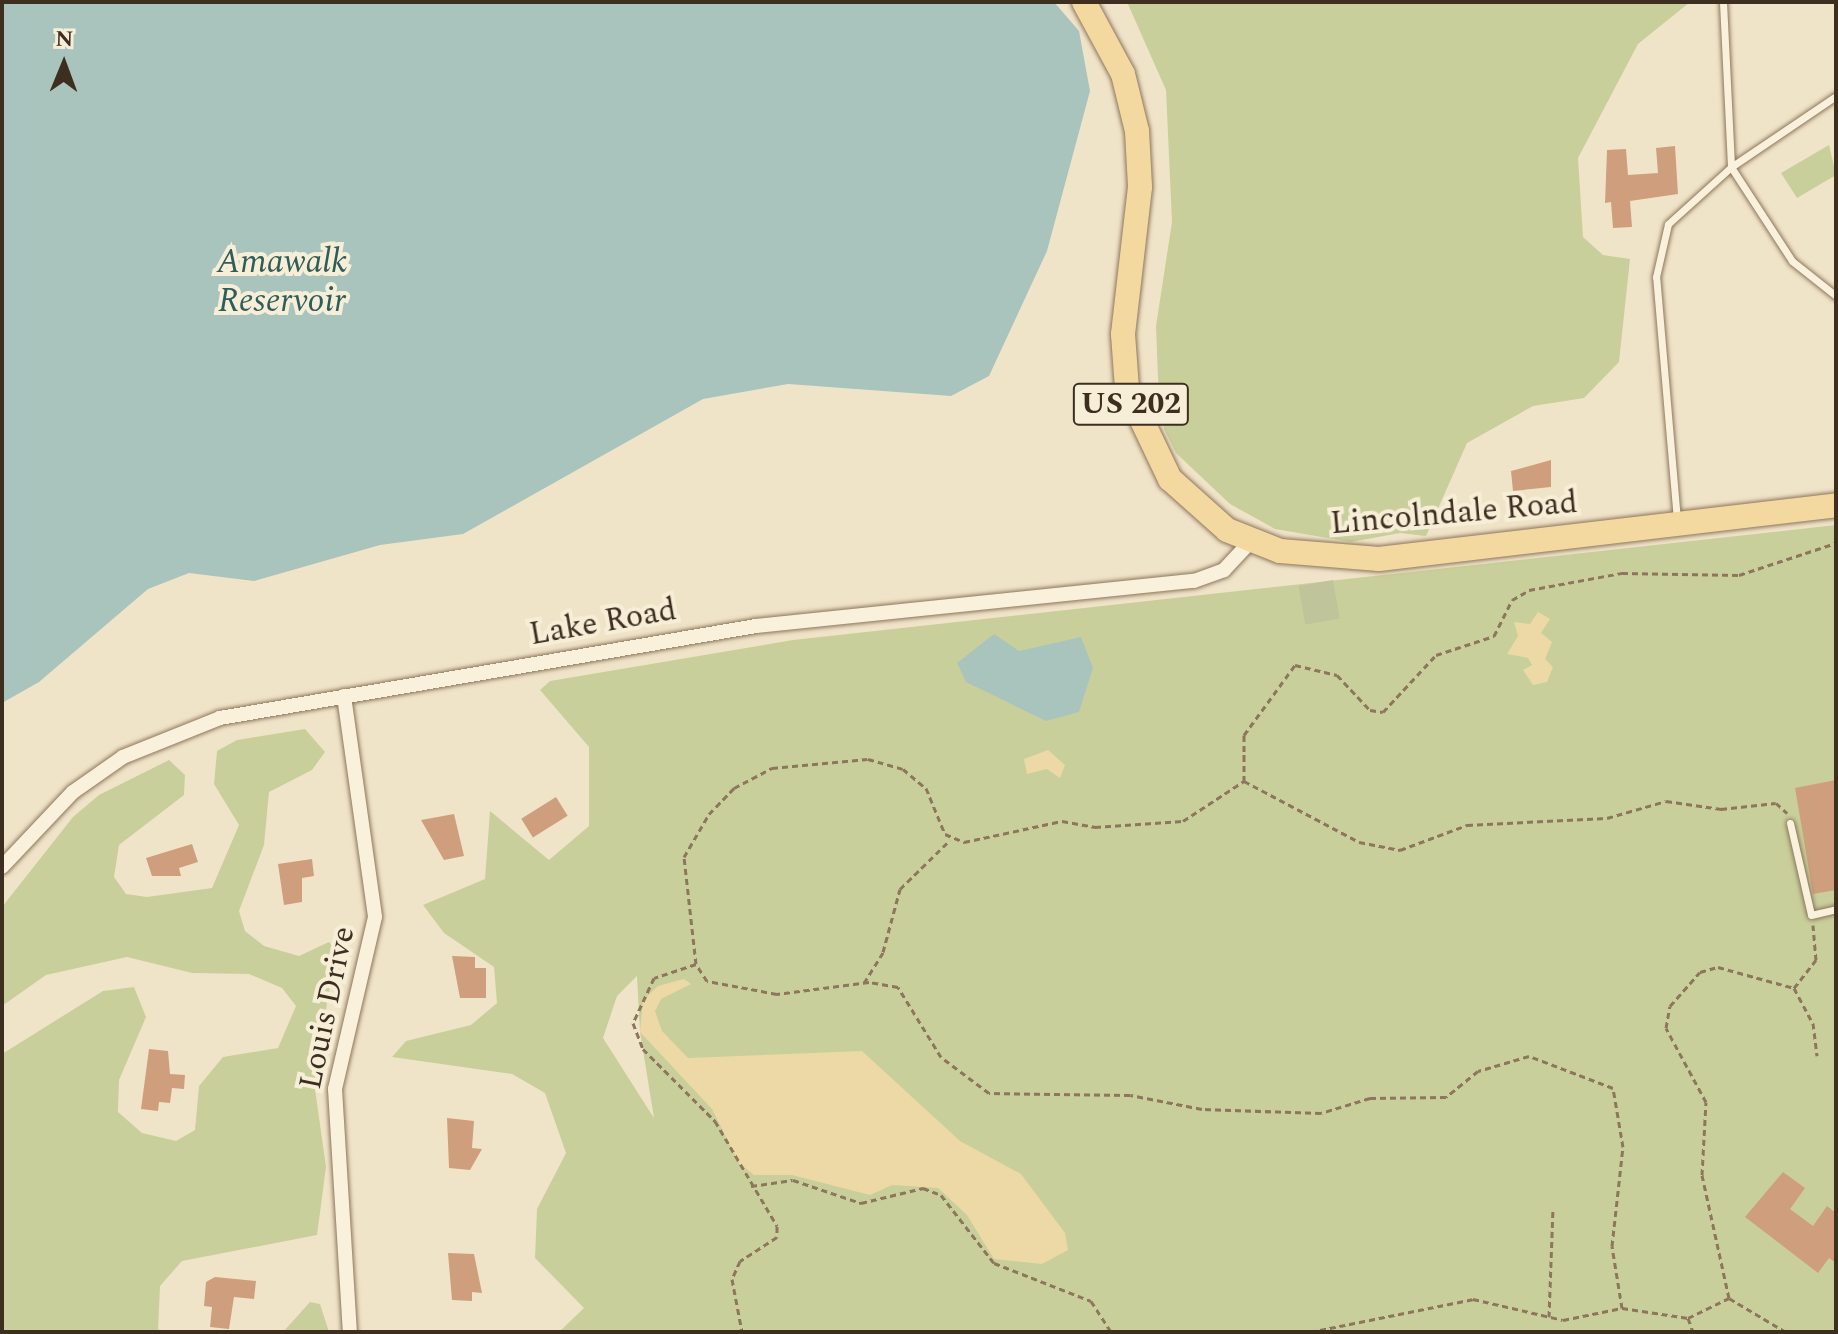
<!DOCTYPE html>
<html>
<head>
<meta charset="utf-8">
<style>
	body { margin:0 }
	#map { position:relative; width:1838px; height:1334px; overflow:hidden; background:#f0e4c8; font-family:Spectral,serif }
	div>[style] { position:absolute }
	.green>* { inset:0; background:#c9cf9b }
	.sand>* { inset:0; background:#ecd9a5 }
	.cemetery>* { inset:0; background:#bfc49a; transform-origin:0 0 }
	.water>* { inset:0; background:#a9c4bc }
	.building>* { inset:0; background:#cf9f7d; transform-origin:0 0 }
	.path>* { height:3px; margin-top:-1.5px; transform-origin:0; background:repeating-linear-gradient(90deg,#8d765c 0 6px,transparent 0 10px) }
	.roads { filter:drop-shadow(0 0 2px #8d765c) drop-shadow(0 0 2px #8d765c) }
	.lane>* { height:7px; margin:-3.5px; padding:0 3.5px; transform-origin:3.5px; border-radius:3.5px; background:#faf1dc }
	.street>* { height:14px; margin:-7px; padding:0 7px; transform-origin:7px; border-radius:7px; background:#faf1dc }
	.primary>* { height:24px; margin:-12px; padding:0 12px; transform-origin:12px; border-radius:12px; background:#f3d9a0 }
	span { translate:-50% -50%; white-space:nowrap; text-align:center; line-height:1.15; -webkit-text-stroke:8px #f7eed8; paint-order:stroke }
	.shield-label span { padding:2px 6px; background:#f7eed8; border:2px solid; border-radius:6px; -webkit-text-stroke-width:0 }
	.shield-label { font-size:30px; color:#3d2e20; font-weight:700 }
	.street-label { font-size:32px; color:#3d2e20 }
	.water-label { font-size:34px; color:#2f5d5a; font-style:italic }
	.frame { position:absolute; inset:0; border:4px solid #3d2e20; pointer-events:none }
	.north { position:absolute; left:24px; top:24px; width:80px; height:80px; -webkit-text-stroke:6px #f7eed8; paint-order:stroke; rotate:1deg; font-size:22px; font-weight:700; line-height:32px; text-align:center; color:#3d2e20 }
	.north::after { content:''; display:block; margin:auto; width:28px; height:36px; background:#3d2e20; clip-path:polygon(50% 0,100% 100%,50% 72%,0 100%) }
</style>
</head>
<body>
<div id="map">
	<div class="green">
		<div style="clip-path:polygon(1127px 2px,1690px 2px,1638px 44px,1578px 158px,1583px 237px,1603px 255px,1630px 259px,1619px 362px,1584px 398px,1533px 406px,1467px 443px,1426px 536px,1400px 533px,1351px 542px,1275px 529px,1230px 504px,1176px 453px,1164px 429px,1158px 378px,1156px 326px,1172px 222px,1166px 90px)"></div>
		<div style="clip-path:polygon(1829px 145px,1836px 175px,1797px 198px,1781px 173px)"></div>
		<div style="clip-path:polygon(evenodd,1836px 525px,1836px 1332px,559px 1332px,584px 1308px,535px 1258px,537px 1209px,566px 1153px,545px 1093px,512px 1074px,392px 1057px,406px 1041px,471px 1025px,497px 1003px,494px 967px,444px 933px,423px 905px,485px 879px,490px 811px,549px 860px,589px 826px,589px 747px,540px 690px,550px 681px,793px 640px,1836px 525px,637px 976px,640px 1032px,654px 1118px,603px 1038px,617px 996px,637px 976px)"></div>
		<div style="clip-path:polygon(305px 729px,325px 752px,312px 770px,269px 792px,264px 845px,239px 911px,245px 931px,264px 946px,299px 956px,329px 942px,336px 950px,314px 1082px,326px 1167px,317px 1235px,182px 1261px,160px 1286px,158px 1332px,2px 1332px,2px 1054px,103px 991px,134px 987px,146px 1017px,119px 1080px,118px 1112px,142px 1133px,176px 1141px,195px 1130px,199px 1086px,223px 1057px,278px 1048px,296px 1006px,282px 988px,249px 974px,192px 973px,127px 957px,46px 975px,2px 1006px,2px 907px,73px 817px,99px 795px,169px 760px,185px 775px,184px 795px,119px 845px,114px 877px,126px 894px,147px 897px,212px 888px,239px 825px,214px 784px,217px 751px,237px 740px)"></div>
		<div style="clip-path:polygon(310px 1302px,320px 1304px,329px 1332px,283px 1332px)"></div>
	</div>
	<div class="sand">
		<div style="clip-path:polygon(1538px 612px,1550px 619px,1541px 633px,1552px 642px,1545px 659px,1553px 667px,1547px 682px,1533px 685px,1523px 670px,1532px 665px,1528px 658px,1507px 654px,1518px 636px,1514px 622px,1530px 624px)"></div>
		<div style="clip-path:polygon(1048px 750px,1065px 765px,1060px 778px,1047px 769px,1027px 774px,1024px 759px)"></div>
		<div style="clip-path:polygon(684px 979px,691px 984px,661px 999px,655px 1011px,662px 1031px,688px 1058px,862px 1051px,960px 1141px,1021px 1174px,1065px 1233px,1068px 1250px,1042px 1264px,994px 1259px,967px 1215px,938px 1188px,892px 1185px,870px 1195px,792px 1175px,754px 1175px,739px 1163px,712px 1109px,640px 1032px,643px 1000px,658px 986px)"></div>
	</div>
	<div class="cemetery">
		<div style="left:1333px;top:580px;width:39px;height:35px;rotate:80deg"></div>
	</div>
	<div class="water">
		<div style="clip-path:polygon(2px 2px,1054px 2px,1079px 31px,1090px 91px,1047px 251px,989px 376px,951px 396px,788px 384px,703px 399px,463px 534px,380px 545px,254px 581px,189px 573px,148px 589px,39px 682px,2px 703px)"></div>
		<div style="clip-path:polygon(994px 634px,1019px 651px,1081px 637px,1093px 668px,1079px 712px,1046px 721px,966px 682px,957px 663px)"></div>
	</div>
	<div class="building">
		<div style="clip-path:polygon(1675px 146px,1678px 194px,1630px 201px,1632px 227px,1613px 228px,1611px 202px,1605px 203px,1607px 150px,1626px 149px,1628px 175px,1658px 173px,1656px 148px)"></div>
		<div style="clip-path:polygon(1551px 460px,1551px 487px,1513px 491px,1511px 471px)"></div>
		<div style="clip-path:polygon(1836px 780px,1836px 890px,1813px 894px,1795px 788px)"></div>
		<div style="left:556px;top:797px;width:22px;height:41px;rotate:58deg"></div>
		<div style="clip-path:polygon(454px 814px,464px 856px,444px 860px,421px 820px)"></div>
		<div style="clip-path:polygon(192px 844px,198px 862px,179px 868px,181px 876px,152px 876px,146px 858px)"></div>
		<div style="clip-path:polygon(312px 859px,314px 876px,302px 878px,302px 902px,284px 905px,278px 864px)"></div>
		<div style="clip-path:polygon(452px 956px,475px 957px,475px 968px,486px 968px,486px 998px,460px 998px)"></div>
		<div style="clip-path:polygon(149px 1049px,168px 1051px,170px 1074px,185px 1075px,184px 1089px,172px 1088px,170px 1103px,159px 1102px,158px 1111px,141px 1109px)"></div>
		<div style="clip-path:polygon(447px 1118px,474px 1121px,472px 1148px,482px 1149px,470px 1170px,449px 1168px)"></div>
		<div style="clip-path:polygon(1783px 1172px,1805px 1188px,1790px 1209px,1813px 1226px,1827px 1206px,1836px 1213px,1836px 1263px,1829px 1258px,1818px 1273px,1745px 1217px)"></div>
		<div style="clip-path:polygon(448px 1253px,474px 1254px,482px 1293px,472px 1292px,472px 1301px,452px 1300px)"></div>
		<div style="clip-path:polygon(215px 1277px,256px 1281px,254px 1299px,234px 1297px,229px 1329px,210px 1327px,212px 1307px,204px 1306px,206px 1282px)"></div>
	</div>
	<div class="path">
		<div style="left:1244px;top:781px;width:130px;rotate:27.9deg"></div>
		<div style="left:1359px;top:842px;width:42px;rotate:11deg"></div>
		<div style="left:1400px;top:850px;width:72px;rotate:-20.5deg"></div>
		<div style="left:1467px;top:825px;width:140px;rotate:-2.9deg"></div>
		<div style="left:1607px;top:818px;width:61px;rotate:-16.1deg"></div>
		<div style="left:1666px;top:801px;width:56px;rotate:8.3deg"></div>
		<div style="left:1721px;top:809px;width:55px;rotate:-6.2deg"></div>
		<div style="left:1776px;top:803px;width:15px;rotate:42deg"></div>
		<div style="left:696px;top:964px;width:44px;rotate:161.6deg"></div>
		<div style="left:654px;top:978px;width:50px;rotate:115deg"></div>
		<div style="left:633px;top:1023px;width:28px;rotate:69deg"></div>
		<div style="left:643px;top:1049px;width:102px;rotate:45deg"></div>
		<div style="left:715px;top:1121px;width:122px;rotate:59.4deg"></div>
		<div style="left:777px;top:1226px;width:11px;rotate:90deg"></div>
		<div style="left:777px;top:1237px;width:44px;rotate:147deg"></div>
		<div style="left:740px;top:1261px;width:20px;rotate:114deg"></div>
		<div style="left:732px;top:1279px;width:54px;rotate:79.3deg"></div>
		<div style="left:864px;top:983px;width:36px;rotate:-58deg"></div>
		<div style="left:883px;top:952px;width:65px;rotate:-74.9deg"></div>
		<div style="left:900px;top:889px;width:70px;rotate:-44.4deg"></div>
		<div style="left:1794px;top:988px;width:40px;rotate:62deg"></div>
		<div style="left:1813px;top:1023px;width:33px;rotate:83deg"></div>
		<div style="left:751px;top:1186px;width:42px;rotate:-8.1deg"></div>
		<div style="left:793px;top:1180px;width:72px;rotate:18.7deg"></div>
		<div style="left:861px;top:1203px;width:64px;rotate:-13.6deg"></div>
		<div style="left:923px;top:1188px;width:19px;rotate:21deg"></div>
		<div style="left:941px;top:1195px;width:86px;rotate:52.1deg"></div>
		<div style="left:994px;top:1263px;width:104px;rotate:21.4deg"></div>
		<div style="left:1091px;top:1301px;width:37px;rotate:57deg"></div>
		<div style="left:1622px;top:1308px;width:67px;rotate:8.6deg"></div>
		<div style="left:1688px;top:1318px;width:46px;rotate:-26deg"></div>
		<div style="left:1549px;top:1317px;width:108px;rotate:-87.9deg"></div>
		<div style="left:1688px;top:1318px;width:15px;rotate:70deg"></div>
		<div style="left:1310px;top:1332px;width:166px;rotate:-11.4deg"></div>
		<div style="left:1473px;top:1299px;width:92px;rotate:13.1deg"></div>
		<div style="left:1563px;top:1320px;width:60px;rotate:-11.5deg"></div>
		<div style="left:1622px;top:1308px;width:63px;rotate:-99.2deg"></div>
		<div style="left:1612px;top:1246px;width:100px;rotate:-83.7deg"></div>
		<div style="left:1623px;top:1147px;width:60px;rotate:-99.6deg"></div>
		<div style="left:1613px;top:1088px;width:90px;rotate:-159.1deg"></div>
		<div style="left:1529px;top:1056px;width:53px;rotate:163.6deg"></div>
		<div style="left:1478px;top:1071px;width:41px;rotate:140.9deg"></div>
		<div style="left:1446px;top:1097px;width:76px;rotate:179.2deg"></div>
		<div style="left:1370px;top:1098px;width:51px;rotate:163deg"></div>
		<div style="left:1321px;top:1113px;width:119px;rotate:-178.1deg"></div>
		<div style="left:1202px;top:1109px;width:73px;rotate:-169deg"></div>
		<div style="left:1130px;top:1095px;width:141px;rotate:-179.2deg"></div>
		<div style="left:989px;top:1093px;width:60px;rotate:-143.1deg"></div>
		<div style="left:941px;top:1057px;width:82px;rotate:-121.6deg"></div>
		<div style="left:898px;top:987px;width:29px;rotate:-170deg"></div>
		<div style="left:869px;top:982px;width:93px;rotate:172.6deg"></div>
		<div style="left:777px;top:994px;width:71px;rotate:-169.5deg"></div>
		<div style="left:707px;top:981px;width:20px;rotate:-123deg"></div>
		<div style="left:696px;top:964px;width:108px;rotate:-96.4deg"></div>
		<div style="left:684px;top:857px;width:50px;rotate:-59.8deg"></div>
		<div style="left:709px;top:814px;width:36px;rotate:-46deg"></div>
		<div style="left:734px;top:788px;width:43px;rotate:-27.8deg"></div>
		<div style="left:772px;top:768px;width:96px;rotate:-5.4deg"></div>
		<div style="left:868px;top:759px;width:36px;rotate:16deg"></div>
		<div style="left:903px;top:769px;width:30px;rotate:40deg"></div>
		<div style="left:926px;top:788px;width:50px;rotate:67.6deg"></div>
		<div style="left:945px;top:834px;width:21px;rotate:23deg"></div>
		<div style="left:964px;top:842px;width:100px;rotate:-12.1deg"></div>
		<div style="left:1062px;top:821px;width:34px;rotate:10deg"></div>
		<div style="left:1095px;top:827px;width:88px;rotate:-3.9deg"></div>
		<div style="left:1183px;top:821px;width:73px;rotate:-33.3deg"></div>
		<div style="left:1244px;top:781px;width:46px;rotate:-90deg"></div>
		<div style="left:1244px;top:735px;width:87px;rotate:-53.9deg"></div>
		<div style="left:1295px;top:665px;width:43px;rotate:13.4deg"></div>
		<div style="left:1337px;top:675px;width:48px;rotate:46.7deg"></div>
		<div style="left:1370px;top:710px;width:13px;rotate:9deg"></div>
		<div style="left:1383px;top:712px;width:78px;rotate:-47.1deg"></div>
		<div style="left:1436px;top:655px;width:61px;rotate:-18.1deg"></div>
		<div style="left:1494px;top:636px;width:40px;rotate:-63.4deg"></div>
		<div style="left:1512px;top:600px;width:20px;rotate:-30deg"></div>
		<div style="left:1529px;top:590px;width:95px;rotate:-10.4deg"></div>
		<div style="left:1622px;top:573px;width:117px;rotate:1deg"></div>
		<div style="left:1739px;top:575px;width:102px;rotate:-18.3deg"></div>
		<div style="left:1786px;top:1332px;width:66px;rotate:-149.2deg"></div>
		<div style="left:1729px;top:1298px;width:126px;rotate:-102.4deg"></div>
		<div style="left:1702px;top:1175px;width:73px;rotate:-86.9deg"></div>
		<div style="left:1706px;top:1102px;width:84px;rotate:-118.4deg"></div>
		<div style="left:1666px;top:1028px;width:22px;rotate:-80deg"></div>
		<div style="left:1670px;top:1006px;width:45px;rotate:-48.6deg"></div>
		<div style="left:1700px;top:972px;width:19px;rotate:-16deg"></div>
		<div style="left:1718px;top:967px;width:79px;rotate:15.4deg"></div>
		<div style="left:1794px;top:988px;width:36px;rotate:-52deg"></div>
		<div style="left:1816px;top:960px;width:35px;rotate:-95deg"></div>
	</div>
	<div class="roads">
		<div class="lane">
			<div style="left:1723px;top:2px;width:165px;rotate:87.2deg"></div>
			<div style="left:1731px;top:167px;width:127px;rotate:-34.1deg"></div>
			<div style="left:1677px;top:520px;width:244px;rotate:-94.9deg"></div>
			<div style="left:1656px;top:277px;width:54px;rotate:-77.2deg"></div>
			<div style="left:1668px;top:224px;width:85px;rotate:-42.1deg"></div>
			<div style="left:1731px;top:167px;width:112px;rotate:57deg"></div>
			<div style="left:1792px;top:261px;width:56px;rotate:38.5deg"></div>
			<div style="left:1790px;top:823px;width:94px;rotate:77.1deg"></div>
			<div style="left:1811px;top:915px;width:26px;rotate:-13deg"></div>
		</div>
		<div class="street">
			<div style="left:344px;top:696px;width:223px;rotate:82deg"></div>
			<div style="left:375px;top:917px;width:177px;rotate:103.1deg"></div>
			<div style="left:335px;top:1089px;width:243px;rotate:86.5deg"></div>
			<div style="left:2px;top:867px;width:103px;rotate:-46.6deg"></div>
			<div style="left:73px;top:792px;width:61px;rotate:-35deg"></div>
			<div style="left:123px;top:757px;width:105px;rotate:-21.9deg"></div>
			<div style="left:220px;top:718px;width:544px;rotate:-9.74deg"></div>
			<div style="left:756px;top:626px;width:440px;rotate:-5.9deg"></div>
			<div style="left:1194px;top:581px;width:32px;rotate:-20deg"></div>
			<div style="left:1224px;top:570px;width:40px;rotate:-47deg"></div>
		</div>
		<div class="primary">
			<div style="left:1084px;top:2px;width:82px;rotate:61.6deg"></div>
			<div style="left:1123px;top:74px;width:59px;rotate:76.2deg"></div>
			<div style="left:1137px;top:131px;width:56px;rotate:86.9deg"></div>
			<div style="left:1140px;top:187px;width:148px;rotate:96.6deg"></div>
			<div style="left:1123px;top:334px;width:55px;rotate:85.8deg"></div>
			<div style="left:1127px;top:389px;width:100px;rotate:64.5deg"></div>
			<div style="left:1170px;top:479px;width:76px;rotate:41.8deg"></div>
			<div style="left:1227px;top:530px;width:57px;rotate:21.6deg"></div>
			<div style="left:1280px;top:551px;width:99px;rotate:4.6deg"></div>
			<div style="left:1379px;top:559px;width:460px;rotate:-6.7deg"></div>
		</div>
	</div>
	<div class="shield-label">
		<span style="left:1131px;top:404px">US 202</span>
	</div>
	<div class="street-label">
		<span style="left:1454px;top:514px;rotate:-5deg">Lincolndale Road</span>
		<span style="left:603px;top:623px;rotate:-10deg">Lake Road</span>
		<span style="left:328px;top:1008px;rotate:-78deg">Louis Drive</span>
	</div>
	<div class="water-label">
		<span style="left:282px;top:282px">Amawalk<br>Reservoir</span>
	</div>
	<div class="frame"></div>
	<div class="north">N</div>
</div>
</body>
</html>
